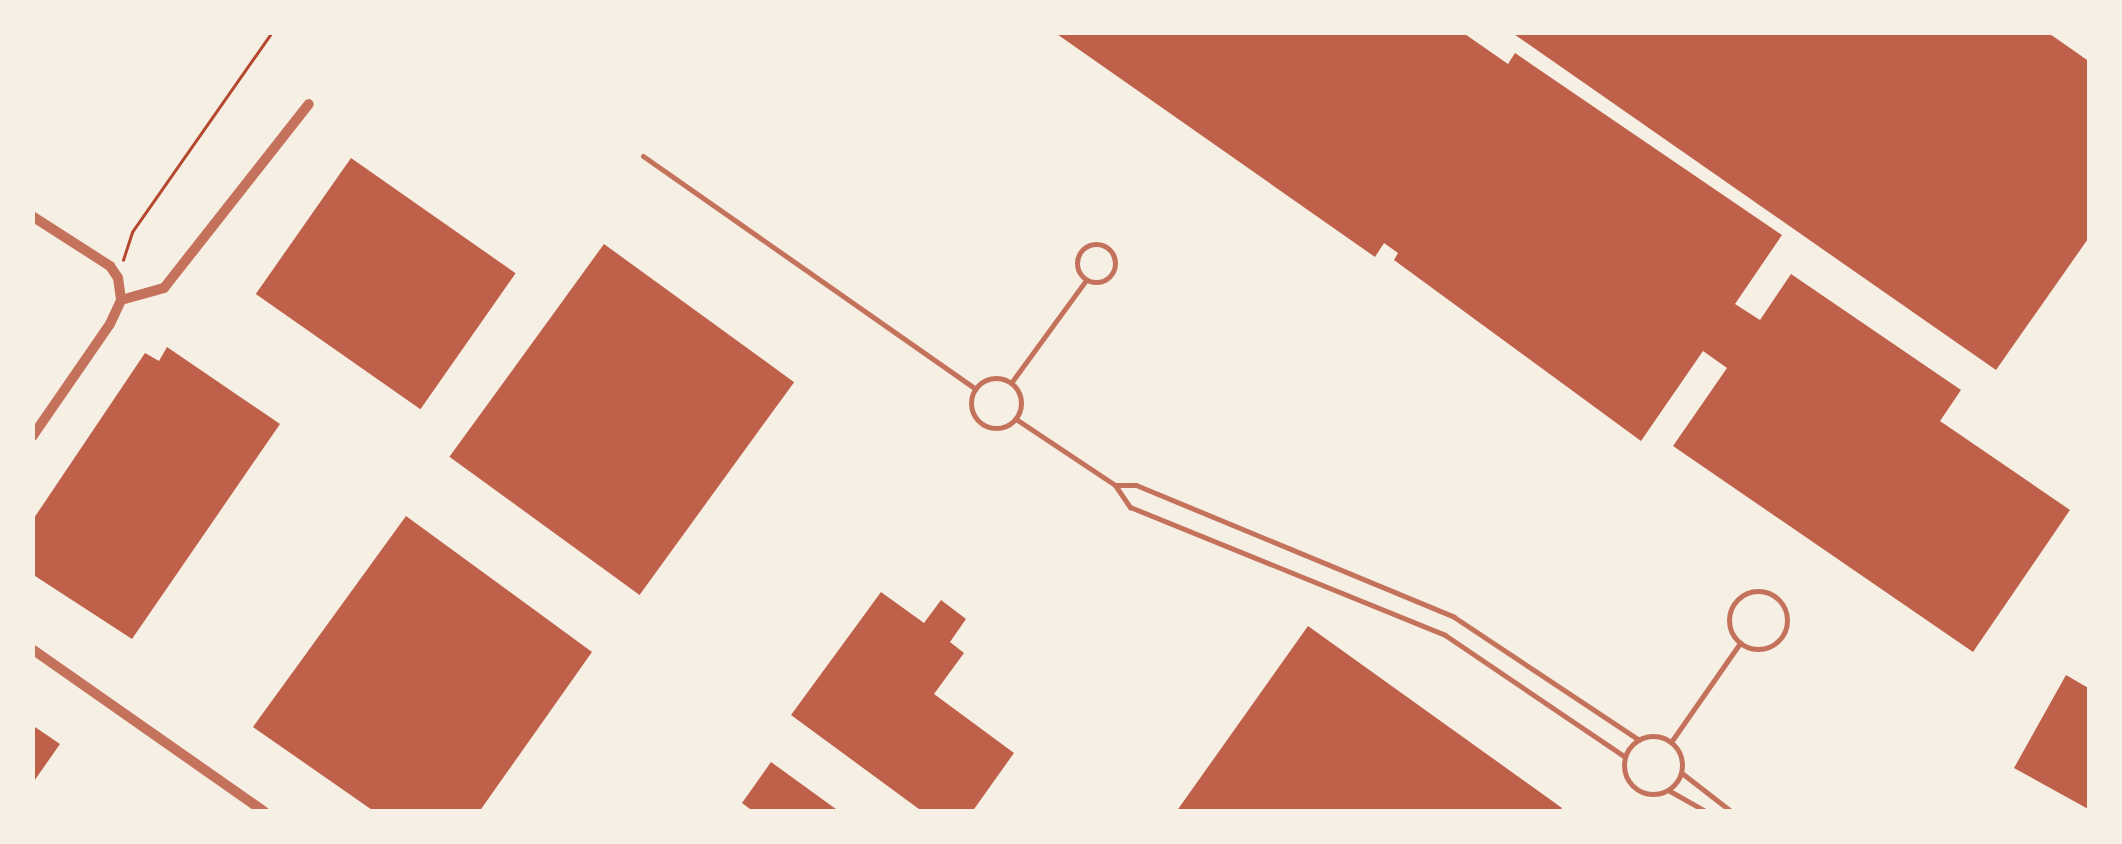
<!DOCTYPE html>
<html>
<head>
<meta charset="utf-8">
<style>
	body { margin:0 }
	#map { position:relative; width:2122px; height:844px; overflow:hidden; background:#f6efe4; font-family:"Titillium Web",sans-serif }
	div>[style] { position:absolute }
	.building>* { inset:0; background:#bf614a; transform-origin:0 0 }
	.path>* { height:2.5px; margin:-1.25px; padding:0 1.25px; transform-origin:1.25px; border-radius:1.25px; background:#b5482f }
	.service>* { height:5px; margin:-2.5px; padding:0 2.5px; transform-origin:2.5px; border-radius:2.5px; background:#c5725c }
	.service>.ring { margin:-2.5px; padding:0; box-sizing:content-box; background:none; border:5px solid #c5725c; border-radius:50% }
	.minor>* { height:10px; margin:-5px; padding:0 5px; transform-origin:5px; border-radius:5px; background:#c5725c }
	span { translate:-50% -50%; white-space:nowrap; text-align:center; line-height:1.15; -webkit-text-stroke:8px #f6efe4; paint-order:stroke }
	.frame { position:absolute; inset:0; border:35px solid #f6efe4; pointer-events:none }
</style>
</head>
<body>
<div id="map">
	<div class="building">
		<div style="clip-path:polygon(1054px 32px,1462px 32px,1508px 64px,1515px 53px,1782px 235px,1735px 304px,1760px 320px,1791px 274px,1961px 390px,1940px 421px,2070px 510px,1973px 652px,1673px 446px,1727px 368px,1703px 351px,1641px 441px,1394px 260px,1398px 253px,1384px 243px,1375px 257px)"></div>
		<div style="clip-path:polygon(1511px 32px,2047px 32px,2090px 62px,2090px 236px,1996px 370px)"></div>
		<div style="left:351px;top:158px;width:201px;height:166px;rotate:35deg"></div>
		<div style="left:604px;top:244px;width:235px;height:263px;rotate:36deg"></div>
		<div style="clip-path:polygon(167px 347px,280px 424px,132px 639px,32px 574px,32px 521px,145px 353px,159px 361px)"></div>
		<div style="clip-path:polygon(406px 516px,592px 652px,479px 812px,375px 812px,253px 727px)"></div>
		<div style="clip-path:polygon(881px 592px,924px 623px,941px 600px,966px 619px,950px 642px,964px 653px,934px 694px,1014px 753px,972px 812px,923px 812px,791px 715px)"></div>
		<div style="clip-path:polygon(1308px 626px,1562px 808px,1559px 812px,1176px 812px)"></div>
		<div style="clip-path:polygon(2066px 675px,2090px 689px,2090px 810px,2014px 768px)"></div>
		<div style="clip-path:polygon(32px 725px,60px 744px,32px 784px)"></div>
		<div style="clip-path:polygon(771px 762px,840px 812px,754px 812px,742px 803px)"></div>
	</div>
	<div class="path">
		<div style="left:123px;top:260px;width:29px;rotate:-72deg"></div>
		<div style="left:132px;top:232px;width:244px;rotate:-55deg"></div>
	</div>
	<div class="service">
		<div style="left:643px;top:156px;width:406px;rotate:35deg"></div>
		<div class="ring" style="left:1077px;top:244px;width:33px;height:33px"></div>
		<div class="ring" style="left:971px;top:378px;width:45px;height:45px"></div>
		<div style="left:1011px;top:383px;width:127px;rotate:-53.9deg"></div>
		<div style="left:1016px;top:419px;width:119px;rotate:33.7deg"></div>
		<div style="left:1115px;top:485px;width:27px;rotate:56deg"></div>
		<div style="left:1130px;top:507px;width:340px;rotate:22.1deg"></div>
		<div style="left:1445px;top:635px;width:217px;rotate:34.1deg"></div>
		<div style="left:1115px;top:485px;width:21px"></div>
		<div style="left:1136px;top:485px;width:344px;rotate:22.5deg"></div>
		<div style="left:1454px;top:617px;width:222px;rotate:33.6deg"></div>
		<div class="ring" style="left:1729px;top:591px;width:53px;height:53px"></div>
		<div class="ring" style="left:1624px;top:736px;width:53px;height:53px"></div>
		<div style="left:1671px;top:742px;width:121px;rotate:-55.1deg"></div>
		<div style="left:1683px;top:774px;width:62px;rotate:37.8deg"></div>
		<div style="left:1668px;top:790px;width:45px;rotate:29.4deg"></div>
	</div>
	<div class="minor">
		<div style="left:32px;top:216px;width:93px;rotate:32.7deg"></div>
		<div style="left:110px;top:266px;width:14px;rotate:56deg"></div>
		<div style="left:118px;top:278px;width:22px;rotate:82deg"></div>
		<div style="left:32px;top:437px;width:137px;rotate:-55.4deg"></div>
		<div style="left:110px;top:324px;width:26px;rotate:-65deg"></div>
		<div style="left:121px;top:300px;width:45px;rotate:-15.6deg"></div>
		<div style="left:164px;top:288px;width:234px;rotate:-51.8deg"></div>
		<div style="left:32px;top:649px;width:284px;rotate:35deg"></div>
	</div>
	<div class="frame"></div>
</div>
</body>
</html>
